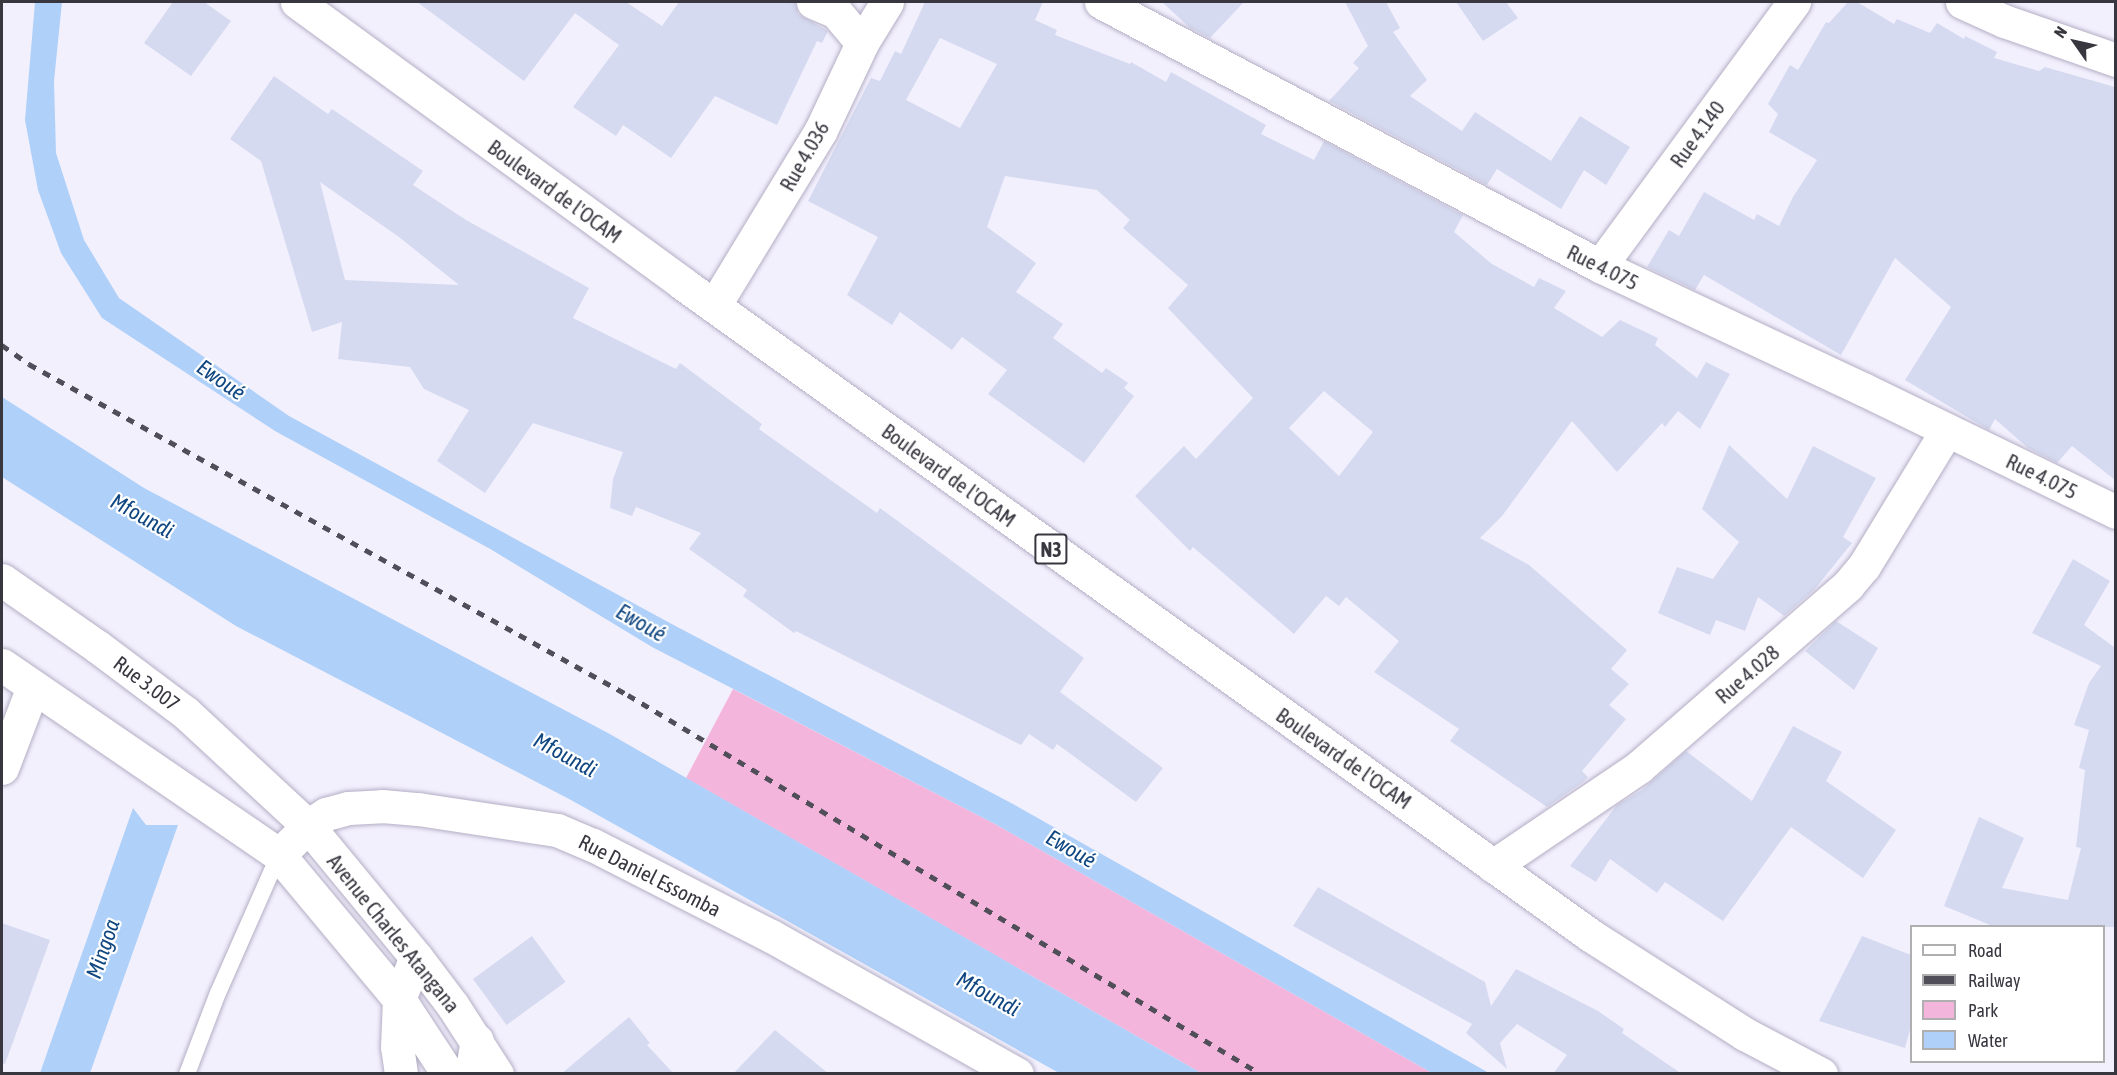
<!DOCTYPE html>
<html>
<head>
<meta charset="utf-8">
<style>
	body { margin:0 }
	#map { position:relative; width:2117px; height:1075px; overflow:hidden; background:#f3f0fe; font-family:"Asap Condensed",sans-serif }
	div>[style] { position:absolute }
	.green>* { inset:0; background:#f4b5dd }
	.water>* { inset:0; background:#afd0f8 }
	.building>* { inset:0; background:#d5daf0; transform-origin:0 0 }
	.roads { filter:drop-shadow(0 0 2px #b4aec4) drop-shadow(0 0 2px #b4aec4) }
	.service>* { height:16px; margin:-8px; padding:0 8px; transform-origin:8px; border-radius:8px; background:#fff }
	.minor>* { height:33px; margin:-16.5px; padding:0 16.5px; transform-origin:16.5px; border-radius:16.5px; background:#fff }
	.tertiary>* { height:33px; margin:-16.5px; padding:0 16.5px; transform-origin:16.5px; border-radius:16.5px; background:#fff }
	.secondary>* { height:33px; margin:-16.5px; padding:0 16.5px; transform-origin:16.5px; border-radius:16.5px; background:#fff }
	.primary>* { height:33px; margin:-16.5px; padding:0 16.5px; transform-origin:16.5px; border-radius:16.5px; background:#fff }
	.trunk>* { height:33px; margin:-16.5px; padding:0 16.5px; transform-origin:16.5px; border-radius:16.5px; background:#fff }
	.rail>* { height:4.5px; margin-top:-2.25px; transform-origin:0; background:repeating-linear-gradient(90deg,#504e58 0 8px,transparent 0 16px) }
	span { translate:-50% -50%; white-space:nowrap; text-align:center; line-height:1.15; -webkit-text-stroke:4.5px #fff; paint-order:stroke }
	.shield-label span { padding:2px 4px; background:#fff; border:2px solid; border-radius:4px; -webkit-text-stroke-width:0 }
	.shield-label { font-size:20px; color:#38363f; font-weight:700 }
	.street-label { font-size:21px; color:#38363f }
	.water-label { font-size:22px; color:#104781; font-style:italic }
	.frame { position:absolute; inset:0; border:3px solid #38363f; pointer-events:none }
	.legend { position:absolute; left:1910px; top:925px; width:195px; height:138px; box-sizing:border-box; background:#fff; border:2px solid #afafb2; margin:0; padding:8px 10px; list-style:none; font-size:18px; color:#38363f }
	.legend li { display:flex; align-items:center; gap:12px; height:30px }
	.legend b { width:30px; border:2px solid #afafb2 }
	.north { position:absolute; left:2045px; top:12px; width:60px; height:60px; -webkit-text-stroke:4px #fff; paint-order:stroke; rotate:304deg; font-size:16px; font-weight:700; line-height:24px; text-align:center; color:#38363f }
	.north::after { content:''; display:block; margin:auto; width:21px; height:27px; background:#38363f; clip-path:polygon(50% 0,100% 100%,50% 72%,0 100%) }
</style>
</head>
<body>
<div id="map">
	<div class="green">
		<div style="clip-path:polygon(733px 689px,995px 824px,1432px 1073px,1201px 1073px,686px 778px)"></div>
	</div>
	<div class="water">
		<div style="clip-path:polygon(35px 2px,62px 2px,54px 81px,56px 153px,84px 240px,119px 298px,289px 416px,668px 622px,1013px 804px,1489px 1073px,1432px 1073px,995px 824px,652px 647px,492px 550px,275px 431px,102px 318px,61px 253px,38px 190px,25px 120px)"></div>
		<div style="clip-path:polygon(2px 397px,144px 488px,608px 733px,1201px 1073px,1059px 1073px,571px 800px,236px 626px,2px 477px)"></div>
		<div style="clip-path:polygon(133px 808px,146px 825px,178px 825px,90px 1073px,40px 1073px)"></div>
	</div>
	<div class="building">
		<div style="clip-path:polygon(173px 2px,204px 2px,231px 21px,191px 76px,144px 43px)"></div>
		<div style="clip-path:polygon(417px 2px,626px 2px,662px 26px,679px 2px,795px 2px,798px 14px,828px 31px,822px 43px,817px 41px,777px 125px,715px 96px,671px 158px,623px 125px,616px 136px,573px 107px,619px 45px,575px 13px,524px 81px)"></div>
		<div style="clip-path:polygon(evenodd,925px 2px,1043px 2px,1035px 20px,1057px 30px,1055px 35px,1130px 64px,1131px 62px,1166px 82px,1171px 72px,1266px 125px,1261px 134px,1314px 160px,1324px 141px,1463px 215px,1454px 232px,1492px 264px,1534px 287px,1539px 278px,1566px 291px,1554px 308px,1602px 337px,1620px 320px,1658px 338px,1655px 345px,1697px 378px,1706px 362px,1730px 374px,1700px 429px,1678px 411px,1665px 427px,1662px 423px,1617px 472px,1572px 421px,1502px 516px,1480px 538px,1529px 565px,1627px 650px,1611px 669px,1629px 684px,1609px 705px,1626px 719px,1582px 771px,1588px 777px,1583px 782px,1547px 807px,1450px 741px,1459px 729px,1374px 672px,1399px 641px,1346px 597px,1339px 606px,1326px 596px,1294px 634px,1193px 547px,1190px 551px,1135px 496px,1184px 446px,1196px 459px,1253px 398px,1168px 308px,1188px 285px,1123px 228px,1130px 220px,1097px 190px,1005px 176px,987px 227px,1036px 263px,1016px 292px,1063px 324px,1053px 338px,1102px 373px,1106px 368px,1128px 383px,1124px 388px,1134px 396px,1084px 463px,988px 394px,1007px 370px,962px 337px,952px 350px,900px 312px,892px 325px,847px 295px,878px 237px,808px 201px,871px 78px,880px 81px,895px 51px,901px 54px,925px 2px,940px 38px,997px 64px,960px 128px,906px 100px,940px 38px,925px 2px,1324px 391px,1373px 432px,1339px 476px,1289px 428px,1324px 391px)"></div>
		<div style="clip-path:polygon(1162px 2px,1244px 2px,1210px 38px,1190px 28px)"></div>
		<div style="clip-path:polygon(1345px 2px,1386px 2px,1400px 28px,1393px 32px,1427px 80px,1410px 96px,1462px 131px,1475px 112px,1551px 161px,1580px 116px,1630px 147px,1606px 185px,1584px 170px,1561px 209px,1497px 169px,1487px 185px,1329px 101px,1359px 68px,1353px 63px,1368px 46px)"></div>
		<div style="clip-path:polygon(1456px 2px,1506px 2px,1518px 18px,1483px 41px)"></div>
		<div style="clip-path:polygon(1848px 2px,1857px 2px,1894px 24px,1897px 19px,1930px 33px,1937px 23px,1964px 39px,1965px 36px,1997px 52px,1994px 58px,2039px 71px,2045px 67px,2115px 87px,2115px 480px,2072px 446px,2057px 463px,2028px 448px,1995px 419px,1989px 430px,1905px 380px,1951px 307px,1895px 258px,1841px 355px,1704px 275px,1695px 290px,1647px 267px,1669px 230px,1679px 236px,1704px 192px,1754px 220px,1757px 214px,1779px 226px,1793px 197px,1817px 160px,1769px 132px,1778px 114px,1768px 104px,1790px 65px,1798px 70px,1826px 22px,1829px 23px)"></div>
		<div style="clip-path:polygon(evenodd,274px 76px,328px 114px,332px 109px,423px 171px,413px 185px,466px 220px,589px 288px,573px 318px,676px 369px,680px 363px,762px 424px,759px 429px,877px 513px,880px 508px,1084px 658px,1060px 692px,1163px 768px,1136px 802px,1057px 744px,1053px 750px,1029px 734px,1021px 745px,796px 631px,794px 633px,743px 596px,747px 590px,689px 549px,701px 533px,636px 507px,632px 516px,610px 508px,613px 479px,623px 452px,533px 423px,485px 493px,437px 461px,469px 410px,424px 389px,410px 367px,338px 359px,342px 322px,312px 332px,261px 161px,230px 139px,274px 76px,320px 182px,399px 237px,459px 285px,345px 280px,320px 182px)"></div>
		<div style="clip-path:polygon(1729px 445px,1787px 499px,1813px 446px,1876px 478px,1843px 537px,1852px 543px,1814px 590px,1784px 616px,1758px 597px,1745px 631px,1716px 620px,1710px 635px,1658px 613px,1677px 567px,1713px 579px,1739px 542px,1702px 509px)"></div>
		<div style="clip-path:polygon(2073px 559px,2110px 581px,2084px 625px,2114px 647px,2115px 645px,2115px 927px,1995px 927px,1944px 906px,1979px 817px,2024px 838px,2002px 888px,2068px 900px,2081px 848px,2076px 847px,2085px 770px,2079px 768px,2089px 730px,2074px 725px,2089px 683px,2101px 666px,2032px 633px)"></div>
		<div style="clip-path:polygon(1836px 621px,1878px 648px,1854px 690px,1805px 651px)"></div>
		<div style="clip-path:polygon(1793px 726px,1842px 752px,1826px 781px,1896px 830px,1863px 878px,1791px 827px,1723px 921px,1665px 882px,1657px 893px,1610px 859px,1596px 882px,1570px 866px,1617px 805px,1642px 790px,1686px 751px,1752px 801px)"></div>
		<div style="clip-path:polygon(1318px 887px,1485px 982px,1491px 1006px,1516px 969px,1598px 1011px,1624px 1029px,1622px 1033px,1682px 1074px,1553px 1074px,1567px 1055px,1517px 1024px,1500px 1043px,1507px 1069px,1466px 1033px,1472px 1024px,1293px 926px)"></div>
		<div style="clip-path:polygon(2px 923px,50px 940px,5px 1064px,2px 1063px)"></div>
		<div style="left:532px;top:936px;width:57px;height:73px;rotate:54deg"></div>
		<div style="clip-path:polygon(1862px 936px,1911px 955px,1911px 1026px,1905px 1048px,1819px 1021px)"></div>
		<div style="clip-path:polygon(629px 1017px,650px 1043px,647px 1045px,674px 1074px,561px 1074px)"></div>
		<div style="clip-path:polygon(775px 1030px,829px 1074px,733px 1074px)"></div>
	</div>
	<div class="roads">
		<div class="service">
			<div style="left:187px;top:1074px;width:87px;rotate:-69.1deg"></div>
			<div style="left:218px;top:993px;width:151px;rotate:-66.2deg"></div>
		</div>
		<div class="minor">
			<div style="left:813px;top:2px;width:25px;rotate:23deg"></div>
			<div style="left:836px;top:12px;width:40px;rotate:50deg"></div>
			<div style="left:1101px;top:2px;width:565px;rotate:27.88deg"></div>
			<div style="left:1600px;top:266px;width:293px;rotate:25.1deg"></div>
			<div style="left:1865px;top:390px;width:279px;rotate:25.9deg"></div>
			<div style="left:1962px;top:2px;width:46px;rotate:24.3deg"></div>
			<div style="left:2004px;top:21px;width:119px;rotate:19.2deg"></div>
			<div style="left:1600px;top:266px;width:328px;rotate:-53.7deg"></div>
			<div style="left:2px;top:768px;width:87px;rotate:-69.1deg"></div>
			<div style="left:1493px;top:866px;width:176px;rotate:-34.1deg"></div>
			<div style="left:1639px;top:767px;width:277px;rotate:-41deg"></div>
			<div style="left:1848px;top:585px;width:25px;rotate:-50deg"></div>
			<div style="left:1864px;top:566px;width:159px;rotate:-58.6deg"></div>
		</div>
		<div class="tertiary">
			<div style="left:714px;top:306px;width:204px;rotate:-58.7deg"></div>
			<div style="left:820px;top:132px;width:98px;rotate:-64.7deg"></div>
			<div style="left:862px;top:43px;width:48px;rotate:-58.6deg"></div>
		</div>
		<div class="secondary">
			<div style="left:279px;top:855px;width:41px;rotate:-45deg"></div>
			<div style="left:308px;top:826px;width:22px;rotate:-34deg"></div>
			<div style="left:326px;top:814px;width:23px;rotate:-15deg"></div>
			<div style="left:348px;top:808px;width:34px;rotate:-3deg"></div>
			<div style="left:382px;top:806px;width:36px;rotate:5deg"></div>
			<div style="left:418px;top:809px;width:141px;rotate:8.6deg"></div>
			<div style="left:557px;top:830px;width:39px;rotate:23deg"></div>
			<div style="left:593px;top:845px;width:200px;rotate:27.1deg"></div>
			<div style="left:771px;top:936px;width:282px;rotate:29.3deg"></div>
			<div style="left:401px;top:1074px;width:27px;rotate:-98deg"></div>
			<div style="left:397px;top:1047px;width:48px;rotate:-87.6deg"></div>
			<div style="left:399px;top:999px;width:45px;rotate:-68deg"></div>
			<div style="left:471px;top:1074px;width:34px;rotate:-80deg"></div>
		</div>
		<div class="primary">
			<div style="left:2px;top:580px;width:117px;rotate:34.9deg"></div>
			<div style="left:98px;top:647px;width:110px;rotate:36.9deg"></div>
			<div style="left:186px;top:713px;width:166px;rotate:42.8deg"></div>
			<div style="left:308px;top:826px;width:170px;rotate:50.5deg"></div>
			<div style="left:416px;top:957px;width:61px;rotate:52.9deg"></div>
			<div style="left:453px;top:1006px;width:81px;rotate:57.1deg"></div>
			<div style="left:2px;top:665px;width:336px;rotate:34.4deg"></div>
			<div style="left:279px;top:855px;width:187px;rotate:50.2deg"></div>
			<div style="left:399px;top:999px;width:90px;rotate:56.8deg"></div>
		</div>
		<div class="trunk">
			<div style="left:297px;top:2px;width:477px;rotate:36.1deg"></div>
			<div style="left:682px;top:283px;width:1118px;rotate:35.68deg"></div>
			<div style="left:1590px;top:935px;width:184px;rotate:32.6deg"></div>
			<div style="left:1745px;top:1034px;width:86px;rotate:27.8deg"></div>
		</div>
	</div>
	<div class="rail">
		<div style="left:2px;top:345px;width:33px;rotate:35deg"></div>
		<div style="left:29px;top:364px;width:684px;rotate:28.92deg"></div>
		<div style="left:628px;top:695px;width:738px;rotate:30.91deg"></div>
	</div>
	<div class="shield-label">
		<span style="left:1051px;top:549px">N3</span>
	</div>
	<div class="street-label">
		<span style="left:1697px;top:134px;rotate:-54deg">Rue 4.140</span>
		<span style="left:804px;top:156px;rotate:-60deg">Rue 4.036</span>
		<span style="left:555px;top:191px;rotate:36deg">Boulevard de l'OCAM</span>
		<span style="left:1603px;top:267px;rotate:26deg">Rue 4.075</span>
		<span style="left:949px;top:475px;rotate:36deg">Boulevard de l'OCAM</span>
		<span style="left:2042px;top:476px;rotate:26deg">Rue 4.075</span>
		<span style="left:1747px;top:674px;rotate:-41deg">Rue 4.028</span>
		<span style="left:147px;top:683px;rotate:37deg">Rue 3.007</span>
		<span style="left:1344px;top:758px;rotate:35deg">Boulevard de l'OCAM</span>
		<span style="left:650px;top:875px;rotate:27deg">Rue Daniel Essomba</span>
		<span style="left:394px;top:933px;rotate:51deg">Avenue Charles Atangana</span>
	</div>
	<div class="water-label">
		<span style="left:221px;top:380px;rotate:35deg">Ewoué</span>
		<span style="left:142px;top:516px;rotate:29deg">Mfoundi</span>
		<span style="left:641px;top:623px;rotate:30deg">Ewoué</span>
		<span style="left:565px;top:755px;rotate:29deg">Mfoundi</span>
		<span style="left:1071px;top:849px;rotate:30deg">Ewoué</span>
		<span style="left:103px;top:949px;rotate:-71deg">Mingoa</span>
		<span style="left:988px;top:994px;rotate:29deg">Mfoundi</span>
	</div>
	<div class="frame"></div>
	<ul class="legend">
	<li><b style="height:8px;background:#fff"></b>Road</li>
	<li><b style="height:8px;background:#504e58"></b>Railway</li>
	<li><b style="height:16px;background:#f4b5dd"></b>Park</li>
	<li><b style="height:16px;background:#afd0f8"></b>Water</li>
	</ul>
	<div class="north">N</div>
</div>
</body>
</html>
